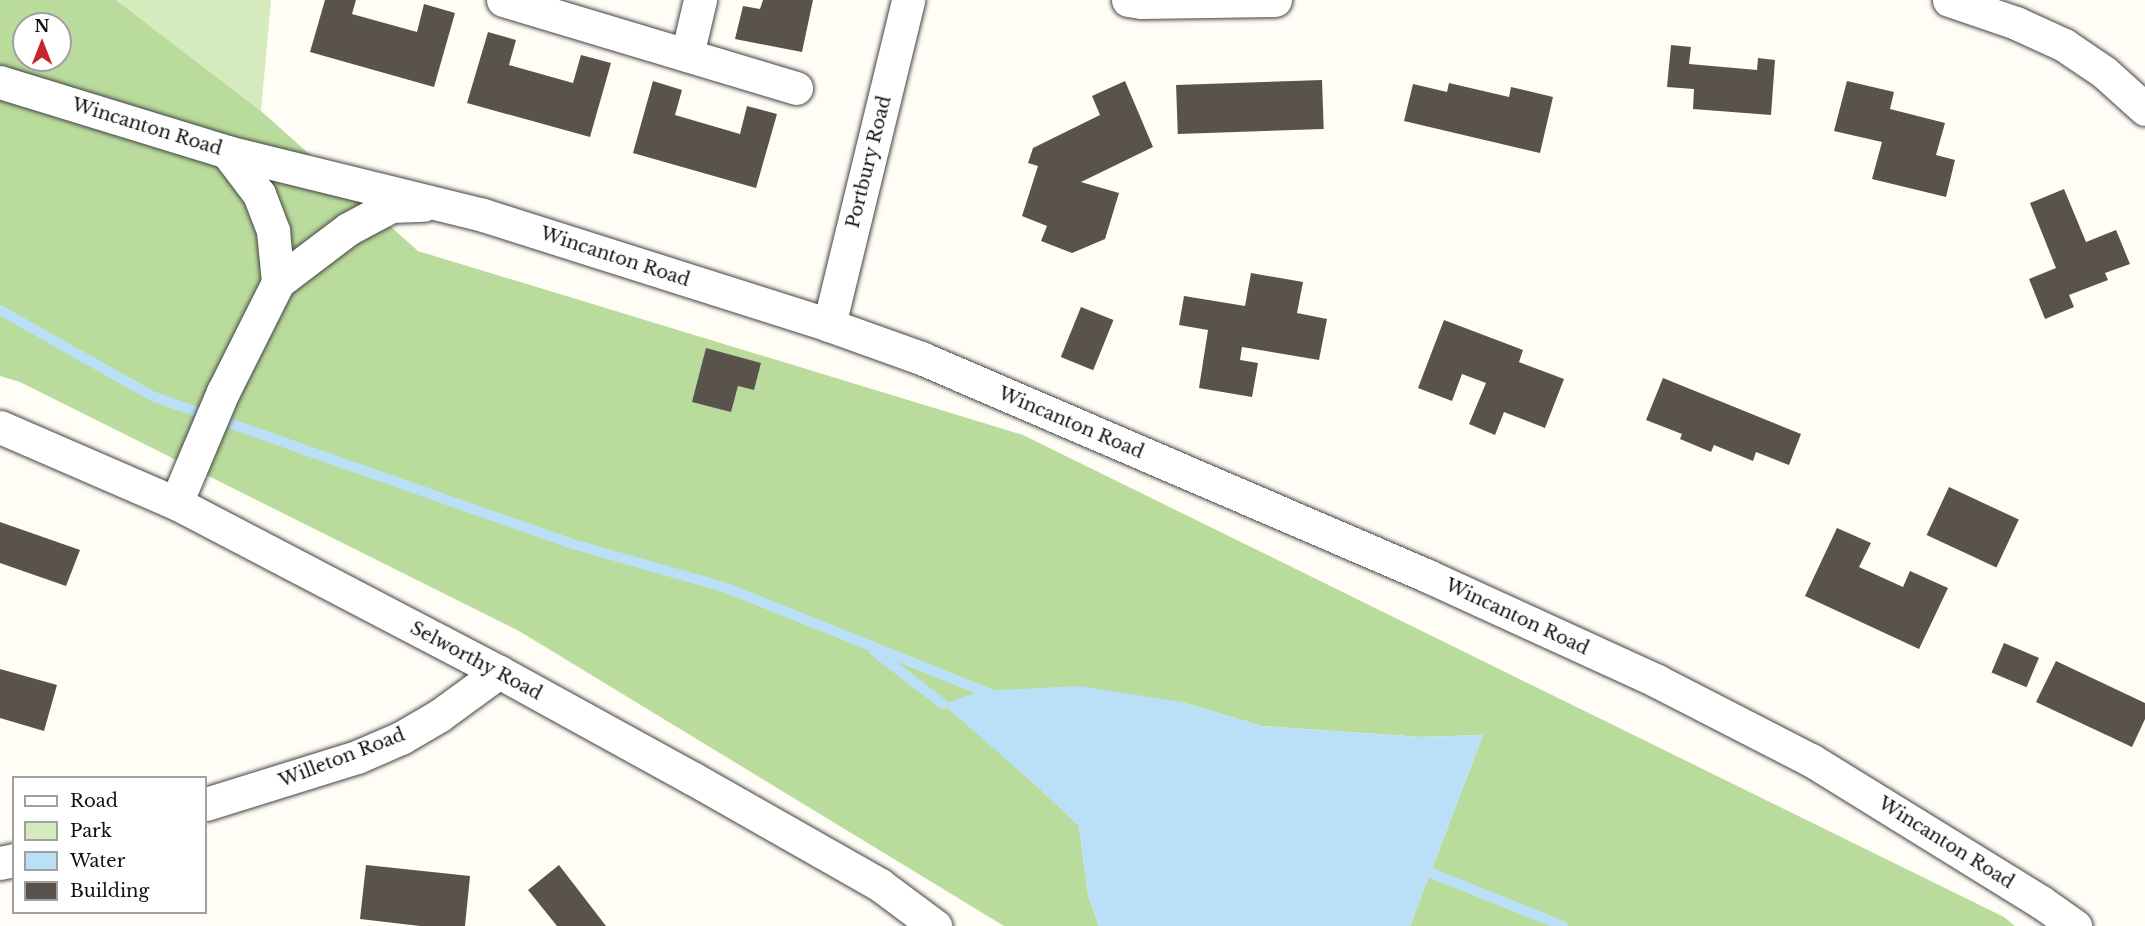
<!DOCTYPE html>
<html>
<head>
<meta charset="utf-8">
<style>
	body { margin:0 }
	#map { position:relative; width:2145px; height:926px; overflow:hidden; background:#fffdf5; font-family:"Libre Baskerville",serif }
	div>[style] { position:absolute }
	.green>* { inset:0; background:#d5ebbd }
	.forest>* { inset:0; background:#b9dc9c }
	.water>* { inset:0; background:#b9e0f7 }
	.stream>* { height:10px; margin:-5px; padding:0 5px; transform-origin:5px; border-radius:5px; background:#b9e0f7 }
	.building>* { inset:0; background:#5a524d; transform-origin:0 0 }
	.roads { filter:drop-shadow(0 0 2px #444) drop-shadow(0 0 2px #444) }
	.minor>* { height:33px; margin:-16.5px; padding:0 16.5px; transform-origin:16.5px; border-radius:16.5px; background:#fff }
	span { translate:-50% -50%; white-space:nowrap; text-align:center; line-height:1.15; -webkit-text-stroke:6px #fff; paint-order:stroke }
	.street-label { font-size:18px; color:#111 }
	.legend { position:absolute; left:12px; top:776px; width:195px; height:138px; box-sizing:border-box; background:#fff; border:2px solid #a0a0a0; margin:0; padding:8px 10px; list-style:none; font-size:18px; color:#111 }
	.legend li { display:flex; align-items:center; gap:12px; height:30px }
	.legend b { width:30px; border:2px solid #a0a0a0 }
	.north { position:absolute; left:12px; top:12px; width:60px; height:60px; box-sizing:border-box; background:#fff; border:2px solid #a0a0a0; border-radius:50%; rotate:0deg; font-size:16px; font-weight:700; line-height:24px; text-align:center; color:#111 }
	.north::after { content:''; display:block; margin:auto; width:21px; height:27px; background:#c4262e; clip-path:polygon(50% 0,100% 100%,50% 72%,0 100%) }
</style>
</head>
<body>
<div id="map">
	<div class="green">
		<div style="clip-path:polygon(116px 0,271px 0,261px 111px)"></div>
	</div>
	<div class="forest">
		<div style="clip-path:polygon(evenodd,0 0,116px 0,261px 111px,418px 251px,1023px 435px,2004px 917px,2015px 926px,1410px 926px,1483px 735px,1421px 737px,1262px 726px,1181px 702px,1042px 791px,1079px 826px,1088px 895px,1099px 926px,1004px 926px,519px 631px,20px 382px,0 376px,0 0,24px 24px,60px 24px,60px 60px,24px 60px,24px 24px)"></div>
	</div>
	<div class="water">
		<div style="clip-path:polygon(1079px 686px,1181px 702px,1262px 726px,1421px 737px,1483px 735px,1410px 926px,1099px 926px,1088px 895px,1079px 826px,1042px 791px,943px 704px,981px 691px)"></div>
	</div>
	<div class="stream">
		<div style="left:0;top:310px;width:175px;rotate:29.5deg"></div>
		<div style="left:152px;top:396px;width:442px;rotate:19.4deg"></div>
		<div style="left:569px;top:543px;width:164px;rotate:15.9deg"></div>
		<div style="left:727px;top:588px;width:290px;rotate:21.9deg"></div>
		<div style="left:874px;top:651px;width:87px;rotate:37.5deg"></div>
		<div style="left:1419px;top:868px;width:155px;rotate:21.9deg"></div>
	</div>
	<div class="building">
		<div style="clip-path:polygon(325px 0,356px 0,352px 14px,417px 32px,424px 4px,455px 13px,434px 87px,310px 52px)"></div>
		<div style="clip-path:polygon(763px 0,813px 0,802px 52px,735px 39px,743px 6px,760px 9px)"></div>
		<div style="clip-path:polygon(488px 32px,516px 40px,509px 65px,573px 83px,581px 55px,611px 63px,590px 137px,467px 103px)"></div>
		<div style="clip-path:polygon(1671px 45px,1691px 47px,1689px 64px,1757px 70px,1758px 58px,1775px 60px,1771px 115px,1693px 109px,1694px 89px,1667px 87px)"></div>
		<div style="left:1322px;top:80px;width:49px;height:146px;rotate:88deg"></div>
		<div style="clip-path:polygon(653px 81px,682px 90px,675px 115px,740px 134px,747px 106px,777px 114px,756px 188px,633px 153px)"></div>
		<div style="clip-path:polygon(1125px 81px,1153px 147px,1081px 182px,1119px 193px,1105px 239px,1072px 253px,1041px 241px,1047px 226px,1022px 216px,1038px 166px,1028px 163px,1033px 148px,1100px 115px,1092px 96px)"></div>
		<div style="clip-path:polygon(1847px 81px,1894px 92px,1890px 109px,1945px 123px,1936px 155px,1955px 160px,1946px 197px,1872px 179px,1882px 142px,1834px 131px)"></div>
		<div style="clip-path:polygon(1449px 83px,1509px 97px,1511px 87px,1553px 97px,1540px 153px,1404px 121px,1413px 84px,1447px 92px)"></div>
		<div style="clip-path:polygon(2064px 189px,2086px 242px,2116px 230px,2130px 264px,2105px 273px,2108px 280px,2069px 295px,2074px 307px,2045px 319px,2029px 279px,2056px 268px,2030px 203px)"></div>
		<div style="clip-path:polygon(1251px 273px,1303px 282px,1297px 313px,1327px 319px,1319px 360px,1242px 347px,1240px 360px,1258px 363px,1252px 397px,1199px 388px,1208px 330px,1179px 325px,1184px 296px,1245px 306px)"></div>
		<div style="left:1081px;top:307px;width:35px;height:54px;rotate:22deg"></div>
		<div style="clip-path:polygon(1444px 320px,1523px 350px,1519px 362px,1564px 379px,1545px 428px,1504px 412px,1495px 435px,1469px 424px,1486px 383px,1462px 374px,1452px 401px,1418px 388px)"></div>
		<div style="clip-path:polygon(706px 348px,761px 363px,754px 390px,738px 386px,731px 412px,692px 402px)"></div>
		<div style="clip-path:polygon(1663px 378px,1801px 434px,1789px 465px,1756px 452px,1753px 461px,1714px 445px,1711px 452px,1680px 439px,1682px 434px,1646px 420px)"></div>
		<div style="left:1949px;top:487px;width:77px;height:53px;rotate:25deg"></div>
		<div style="clip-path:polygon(0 522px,80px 550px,66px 586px,0 563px)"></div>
		<div style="clip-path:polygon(1837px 528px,1871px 543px,1859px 567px,1903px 587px,1910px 571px,1948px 588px,1919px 649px,1805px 596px)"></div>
		<div style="left:2004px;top:643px;width:38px;height:32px;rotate:23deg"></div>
		<div style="clip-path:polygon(2056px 661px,2145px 703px,2145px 719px,2132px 747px,2036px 702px)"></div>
		<div style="clip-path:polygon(0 669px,57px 685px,44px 731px,0 718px)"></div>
		<div style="clip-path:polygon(366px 865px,470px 876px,465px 926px,420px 926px,360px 919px)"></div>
		<div style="clip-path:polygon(559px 865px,606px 926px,557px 926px,528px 890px)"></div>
	</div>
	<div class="roads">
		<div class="minor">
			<div style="left:503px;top:0;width:306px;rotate:16.7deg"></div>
			<div style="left:1128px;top:0;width:13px;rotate:9deg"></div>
			<div style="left:1141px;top:2px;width:134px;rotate:-0.9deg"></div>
			<div style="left:1949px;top:0;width:71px;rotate:18.9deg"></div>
			<div style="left:2016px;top:23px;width:53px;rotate:24.6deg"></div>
			<div style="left:2064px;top:45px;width:48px;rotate:34deg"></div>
			<div style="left:2104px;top:72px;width:55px;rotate:42.1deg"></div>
			<div style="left:687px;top:55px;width:57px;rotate:-76.7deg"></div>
			<div style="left:0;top:82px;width:238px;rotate:17.1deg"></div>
			<div style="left:227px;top:152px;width:264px;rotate:13.8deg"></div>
			<div style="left:483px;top:215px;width:363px;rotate:17.6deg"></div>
			<div style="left:829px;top:325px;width:98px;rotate:19.7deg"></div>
			<div style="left:921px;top:358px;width:552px;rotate:23.27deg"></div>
			<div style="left:1428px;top:576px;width:252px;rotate:24.6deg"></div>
			<div style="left:1657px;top:681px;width:173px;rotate:27.2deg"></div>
			<div style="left:1811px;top:760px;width:270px;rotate:31.7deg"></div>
			<div style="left:2041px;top:902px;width:42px;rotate:35.2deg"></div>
			<div style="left:227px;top:152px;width:53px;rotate:52.7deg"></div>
			<div style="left:259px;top:194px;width:40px;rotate:69deg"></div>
			<div style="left:273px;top:231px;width:51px;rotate:84.4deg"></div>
			<div style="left:829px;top:325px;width:334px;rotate:-76.3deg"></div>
			<div style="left:0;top:427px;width:192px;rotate:23.4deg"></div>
			<div style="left:176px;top:503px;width:365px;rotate:27.6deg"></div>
			<div style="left:499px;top:672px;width:220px;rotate:28.8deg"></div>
			<div style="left:692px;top:778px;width:216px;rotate:29.6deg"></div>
			<div style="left:880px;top:885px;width:69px;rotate:36.7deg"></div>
			<div style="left:176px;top:503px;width:121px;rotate:-67.1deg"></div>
			<div style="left:223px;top:392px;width:123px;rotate:-63.4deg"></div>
			<div style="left:278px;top:282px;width:88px;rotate:-37.1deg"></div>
			<div style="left:348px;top:229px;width:49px;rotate:-28.1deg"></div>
			<div style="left:391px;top:206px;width:32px;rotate:-2deg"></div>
			<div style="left:206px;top:804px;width:158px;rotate:-17.3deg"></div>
			<div style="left:357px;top:757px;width:48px;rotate:-23.4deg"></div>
			<div style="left:401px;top:738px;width:45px;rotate:-30.5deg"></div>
			<div style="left:440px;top:715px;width:73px;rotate:-36.1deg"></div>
			<div style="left:0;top:863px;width:14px;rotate:-12deg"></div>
		</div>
	</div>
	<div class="street-label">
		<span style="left:147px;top:127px;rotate:17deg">Wincanton Road</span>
		<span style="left:869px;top:162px;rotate:-76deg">Portbury Road</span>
		<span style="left:615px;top:257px;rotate:18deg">Wincanton Road</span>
		<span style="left:1071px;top:423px;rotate:23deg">Wincanton Road</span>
		<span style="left:1517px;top:617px;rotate:25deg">Wincanton Road</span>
		<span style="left:476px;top:661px;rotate:28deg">Selworthy Road</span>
		<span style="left:342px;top:758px;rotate:-21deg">Willeton Road</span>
		<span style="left:1946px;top:843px;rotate:32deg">Wincanton Road</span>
	</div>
	<ul class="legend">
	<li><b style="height:8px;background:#fff"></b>Road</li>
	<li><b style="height:16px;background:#d5ebbd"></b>Park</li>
	<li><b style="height:16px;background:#b9e0f7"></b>Water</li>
	<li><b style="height:16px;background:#5a524d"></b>Building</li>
	</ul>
	<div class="north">N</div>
</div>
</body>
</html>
